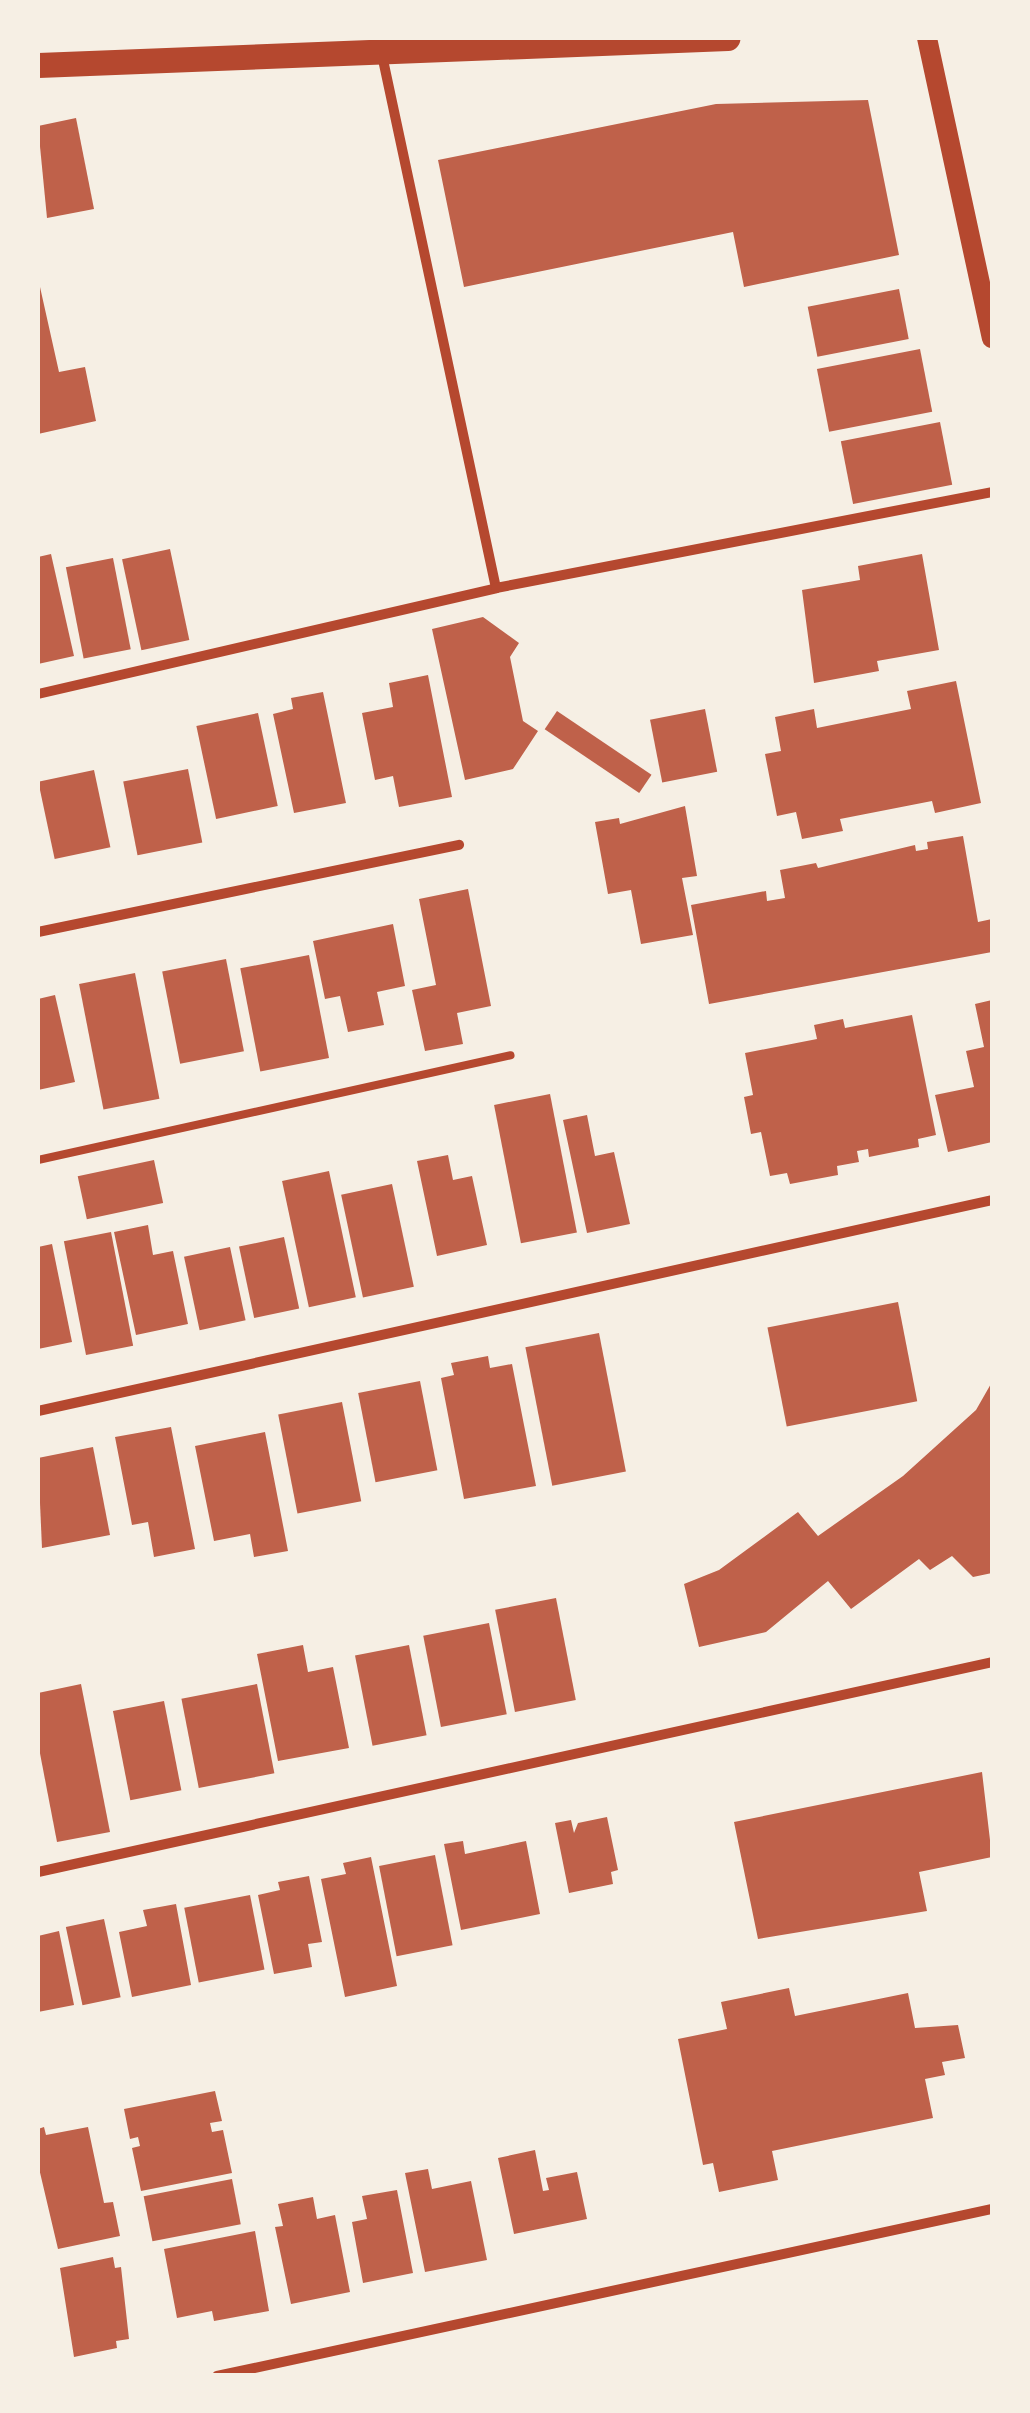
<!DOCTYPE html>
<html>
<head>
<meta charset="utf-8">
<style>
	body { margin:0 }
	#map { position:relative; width:1030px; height:2413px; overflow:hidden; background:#f6efe4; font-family:Figtree,sans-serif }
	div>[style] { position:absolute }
	.building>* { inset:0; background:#bf614a; transform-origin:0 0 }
	.service>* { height:8px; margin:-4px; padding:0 4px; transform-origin:4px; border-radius:4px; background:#b5482f }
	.minor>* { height:10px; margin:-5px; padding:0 5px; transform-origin:5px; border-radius:5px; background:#b5482f }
	.secondary>* { height:20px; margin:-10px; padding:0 10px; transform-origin:10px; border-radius:10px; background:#b5482f }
	.primary>* { height:25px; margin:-12.5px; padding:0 12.5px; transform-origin:12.5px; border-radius:12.5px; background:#b5482f }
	span { translate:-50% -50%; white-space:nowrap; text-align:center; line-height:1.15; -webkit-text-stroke:9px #f6efe4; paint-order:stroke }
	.frame { position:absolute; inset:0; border:40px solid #f6efe4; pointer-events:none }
</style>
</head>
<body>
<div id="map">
	<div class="building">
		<div style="clip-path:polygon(868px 100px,899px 255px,744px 287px,733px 232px,464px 287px,438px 160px,716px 104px)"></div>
		<div style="clip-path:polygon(76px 118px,94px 209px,47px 218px,38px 126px)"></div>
		<div style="clip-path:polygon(38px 278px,59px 372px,85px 367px,96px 421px,38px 434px)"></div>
		<div style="left:899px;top:289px;width:51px;height:93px;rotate:79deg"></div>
		<div style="left:920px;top:349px;width:64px;height:105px;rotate:79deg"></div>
		<div style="left:940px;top:422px;width:64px;height:101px;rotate:79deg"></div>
		<div style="left:170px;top:549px;width:93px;height:49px;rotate:78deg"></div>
		<div style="clip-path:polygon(51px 554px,74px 656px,38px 664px,38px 557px)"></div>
		<div style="clip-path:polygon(922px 554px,939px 650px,877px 661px,879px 671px,814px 683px,802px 590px,860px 580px,858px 566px)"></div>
		<div style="left:113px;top:558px;width:93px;height:48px;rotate:79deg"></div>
		<div style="clip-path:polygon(483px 617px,519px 643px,510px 657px,523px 721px,538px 731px,513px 769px,465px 780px,432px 629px)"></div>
		<div style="clip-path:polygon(428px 675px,452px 797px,399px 807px,393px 776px,375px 780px,362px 713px,393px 707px,389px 683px)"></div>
		<div style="clip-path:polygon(956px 681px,981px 803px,935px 813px,932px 801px,840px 819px,843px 831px,802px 839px,796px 812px,777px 816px,765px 754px,781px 751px,775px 717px,814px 709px,817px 728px,911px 709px,907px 691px)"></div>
		<div style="clip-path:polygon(323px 692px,346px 803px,294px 813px,273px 714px,293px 709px,291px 698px)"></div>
		<div style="left:705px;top:709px;width:64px;height:56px;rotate:79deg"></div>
		<div style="left:557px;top:711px;width:114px;height:22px;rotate:34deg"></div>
		<div style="left:258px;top:713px;width:95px;height:63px;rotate:78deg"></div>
		<div style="left:188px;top:769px;width:75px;height:66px;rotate:79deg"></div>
		<div style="left:94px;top:770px;width:79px;height:57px;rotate:78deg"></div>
		<div style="clip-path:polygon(685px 806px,697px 876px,682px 878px,693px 935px,641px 944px,631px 890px,608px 894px,595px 822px,619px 818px,620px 824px)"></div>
		<div style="clip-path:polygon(963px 836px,978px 922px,992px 919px,992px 952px,709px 1004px,691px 905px,766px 891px,767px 901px,785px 898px,780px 870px,816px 863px,818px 868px,915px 845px,916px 851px,928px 849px,927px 842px)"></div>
		<div style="clip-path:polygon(468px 889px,491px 1006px,457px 1013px,463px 1044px,425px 1051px,412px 990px,436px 985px,419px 899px)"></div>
		<div style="clip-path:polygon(393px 924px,405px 986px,377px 992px,384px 1025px,348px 1032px,340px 996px,325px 999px,313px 941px)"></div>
		<div style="left:309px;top:955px;width:105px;height:70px;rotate:79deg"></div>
		<div style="left:226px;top:959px;width:94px;height:65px;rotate:79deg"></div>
		<div style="left:135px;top:973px;width:128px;height:57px;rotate:79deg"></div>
		<div style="clip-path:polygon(55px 995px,75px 1082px,38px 1090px,38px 999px)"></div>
		<div style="clip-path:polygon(992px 1000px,992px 1142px,948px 1152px,935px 1095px,974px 1087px,966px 1051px,984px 1047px,975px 1004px)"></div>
		<div style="clip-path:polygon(912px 1015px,936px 1135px,918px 1139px,919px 1147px,869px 1157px,868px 1149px,857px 1151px,859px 1162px,837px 1166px,838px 1175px,790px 1184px,787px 1173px,770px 1176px,761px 1132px,751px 1134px,744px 1097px,753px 1095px,745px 1053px,817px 1039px,814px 1025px,843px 1019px,845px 1028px)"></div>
		<div style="left:550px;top:1094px;width:141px;height:57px;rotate:79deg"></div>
		<div style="clip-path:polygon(587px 1115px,595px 1156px,614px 1152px,630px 1224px,587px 1233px,563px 1120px)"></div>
		<div style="clip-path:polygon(448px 1155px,453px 1180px,472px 1176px,487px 1245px,437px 1256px,417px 1161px)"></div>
		<div style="left:154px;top:1160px;width:44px;height:78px;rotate:78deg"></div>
		<div style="left:329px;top:1171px;width:129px;height:48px;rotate:78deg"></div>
		<div style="left:392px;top:1184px;width:105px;height:52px;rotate:78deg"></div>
		<div style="clip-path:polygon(148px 1225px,153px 1255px,173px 1251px,188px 1324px,136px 1335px,114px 1232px)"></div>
		<div style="left:111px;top:1232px;width:116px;height:48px;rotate:79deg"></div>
		<div style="left:284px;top:1237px;width:73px;height:46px;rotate:78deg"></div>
		<div style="clip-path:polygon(52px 1244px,72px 1342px,38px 1349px,38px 1247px)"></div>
		<div style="left:230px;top:1247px;width:75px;height:47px;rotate:78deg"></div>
		<div style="left:898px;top:1302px;width:101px;height:133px;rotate:79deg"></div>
		<div style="left:599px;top:1333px;width:141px;height:75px;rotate:79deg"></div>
		<div style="clip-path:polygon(488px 1356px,490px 1368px,512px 1364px,536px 1486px,464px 1499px,441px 1378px,454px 1375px,451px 1363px)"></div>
		<div style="left:420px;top:1381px;width:91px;height:63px;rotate:79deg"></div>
		<div style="clip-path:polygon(992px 1382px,992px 1573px,973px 1577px,952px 1556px,930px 1570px,919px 1559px,851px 1609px,828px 1581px,766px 1632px,699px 1647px,684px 1584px,719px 1570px,798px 1512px,818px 1536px,903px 1476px,976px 1410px)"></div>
		<div style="left:342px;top:1402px;width:101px;height:65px;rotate:79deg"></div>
		<div style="clip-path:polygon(171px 1427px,195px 1549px,154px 1557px,148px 1522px,132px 1525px,115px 1437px)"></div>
		<div style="clip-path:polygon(265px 1432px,288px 1551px,254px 1557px,250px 1534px,214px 1541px,195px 1446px)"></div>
		<div style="clip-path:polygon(93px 1447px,110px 1535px,42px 1548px,38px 1458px)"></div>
		<div style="left:556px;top:1598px;width:104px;height:62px;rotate:79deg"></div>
		<div style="left:489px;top:1623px;width:93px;height:67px;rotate:79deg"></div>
		<div style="clip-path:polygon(303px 1645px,308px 1672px,333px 1667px,349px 1748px,278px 1761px,257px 1654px)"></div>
		<div style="left:409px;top:1645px;width:92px;height:55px;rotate:79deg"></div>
		<div style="clip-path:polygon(81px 1684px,110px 1832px,57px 1842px,38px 1743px,38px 1693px)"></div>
		<div style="left:257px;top:1684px;width:91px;height:77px;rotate:79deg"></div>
		<div style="left:164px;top:1701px;width:91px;height:52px;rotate:79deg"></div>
		<div style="clip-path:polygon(982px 1772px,992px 1857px,919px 1872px,927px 1911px,758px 1939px,734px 1822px)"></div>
		<div style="clip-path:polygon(607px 1817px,618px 1870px,611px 1872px,613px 1884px,569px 1893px,555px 1823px,571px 1820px,574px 1833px,578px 1823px)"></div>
		<div style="clip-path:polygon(463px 1841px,465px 1854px,526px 1841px,540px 1914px,461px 1930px,444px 1844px)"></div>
		<div style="left:435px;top:1855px;width:92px;height:57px;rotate:79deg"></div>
		<div style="clip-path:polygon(371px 1857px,397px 1986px,345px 1997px,321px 1879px,346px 1874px,343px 1863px)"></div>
		<div style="clip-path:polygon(309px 1876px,322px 1942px,308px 1944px,312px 1967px,274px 1974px,258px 1895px,280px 1890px,278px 1882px)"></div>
		<div style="left:250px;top:1895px;width:76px;height:67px;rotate:79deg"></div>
		<div style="clip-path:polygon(176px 1904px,191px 1985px,132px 1997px,119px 1932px,147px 1926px,143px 1910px)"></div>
		<div style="left:104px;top:1919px;width:80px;height:39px;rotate:78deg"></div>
		<div style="clip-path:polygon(59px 1931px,74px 2005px,38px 2012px,38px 1936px)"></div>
		<div style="clip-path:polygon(789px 1988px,795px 2016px,908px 1993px,915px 2028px,958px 2025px,965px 2058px,942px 2062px,945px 2075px,925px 2079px,933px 2118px,772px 2151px,778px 2180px,719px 2192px,713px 2163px,703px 2165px,678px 2039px,727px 2029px,721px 2002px)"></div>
		<div style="clip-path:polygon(215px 2091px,222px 2121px,210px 2123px,212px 2132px,223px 2130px,232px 2173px,141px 2191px,132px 2148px,140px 2146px,138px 2137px,130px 2139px,124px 2109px)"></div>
		<div style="clip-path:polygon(44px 2127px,46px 2135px,88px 2127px,104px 2203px,113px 2202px,120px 2236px,58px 2249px,38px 2164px,38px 2129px)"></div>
		<div style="clip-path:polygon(535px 2150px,543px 2191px,549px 2190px,546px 2178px,577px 2172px,587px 2219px,514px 2234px,498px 2158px)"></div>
		<div style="clip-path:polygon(428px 2169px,432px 2189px,471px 2181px,487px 2260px,425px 2272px,405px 2173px)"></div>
		<div style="left:232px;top:2179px;width:46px;height:90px;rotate:79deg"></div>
		<div style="clip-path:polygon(397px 2190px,413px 2273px,363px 2283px,352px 2222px,367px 2219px,362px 2196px)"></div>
		<div style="clip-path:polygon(313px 2197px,317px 2219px,335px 2215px,350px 2292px,291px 2304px,275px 2227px,283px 2226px,278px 2204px)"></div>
		<div style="clip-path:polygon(255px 2231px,269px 2311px,214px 2321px,212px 2311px,177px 2318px,164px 2249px)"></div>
		<div style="clip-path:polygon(113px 2257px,115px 2268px,121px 2267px,129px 2339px,116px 2341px,117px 2348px,74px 2357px,60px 2268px)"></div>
	</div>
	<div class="service">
		<div style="left:38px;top:1160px;width:484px;rotate:-12.5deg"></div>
	</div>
	<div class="minor">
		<div style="left:382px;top:55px;width:545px;rotate:77.93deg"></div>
		<div style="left:38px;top:694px;width:470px;rotate:-13deg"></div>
		<div style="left:496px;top:588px;width:505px;rotate:-10.95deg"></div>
		<div style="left:38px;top:932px;width:430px;rotate:-11.7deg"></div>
		<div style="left:38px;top:1411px;width:977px;rotate:-12.47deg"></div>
		<div style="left:38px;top:1872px;width:977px;rotate:-12.41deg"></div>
		<div style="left:217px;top:2376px;width:793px;rotate:-12.16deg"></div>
	</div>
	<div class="secondary">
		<div style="left:927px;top:38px;width:307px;rotate:77.8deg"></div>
	</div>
	<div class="primary">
		<div style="left:38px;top:65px;width:690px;rotate:-2.24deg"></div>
	</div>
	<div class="frame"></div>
</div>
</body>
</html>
